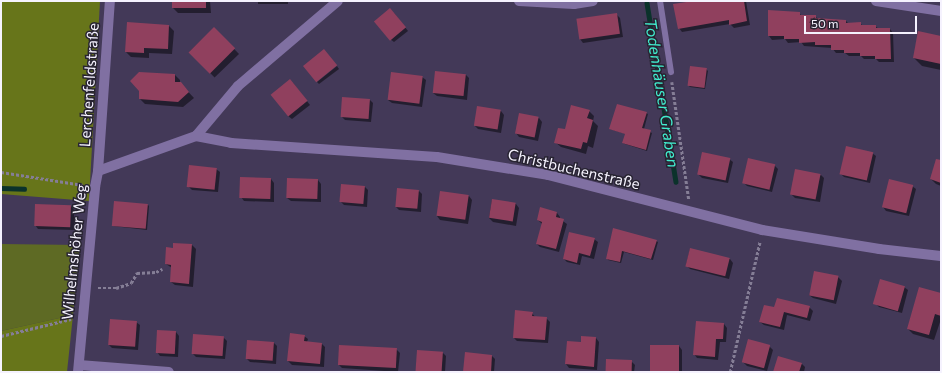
<!DOCTYPE html>
<html>
<head>
<meta charset="utf-8">
<style>
	body { margin:0 }
	#map { position:relative; width:942px; height:373px; overflow:hidden; background:#433958; font-family:Commissioner,sans-serif }
	div>[style] { position:absolute }
	.green>* { inset:0; background:#5e6a24 }
	.forest>* { inset:0; background:#67751a }
	.shadow>* { inset:0; background:#0007; transform-origin:0 0 }
	.stream>* { height:4.5px; margin:-2.25px; padding:0 2.25px; transform-origin:2.25px; border-radius:2.25px; background:#0b322b }
	.building>* { inset:0; background:#90405e; transform-origin:0 0 }
	.path>* { height:2.5px; margin-top:-1.25px; transform-origin:0; background:repeating-linear-gradient(90deg,#857e96 0 3px,transparent 0 5px) }
	.lane>* { height:6px; margin:-3px; padding:0 3px; transform-origin:3px; border-radius:3px; background:#8070a2 }
	.street>* { height:10px; margin:-5px; padding:0 5px; transform-origin:5px; border-radius:5px; background:#8070a2 }
	span { translate:-50% -50%; white-space:nowrap; text-align:center; line-height:1.15; -webkit-text-stroke:3px #282432; paint-order:stroke }
	.street-label { font-size:15px; color:#f5f2fe }
	.water-label { font-size:16px; color:#41edcf; font-style:italic }
	.frame { position:absolute; inset:0; border:2px solid #f5f2fe; pointer-events:none }
	.scale { position:absolute; left:804px; top:16px; width:113px; height:18px; box-sizing:border-box; border:2px solid #f5f2fe; border-top:0; padding-left:5px; font-size:12px; line-height:14px; white-space:nowrap; color:#f5f2fe; -webkit-text-stroke:3px #282432; paint-order:stroke }
</style>
</head>
<body>
<div id="map">
	<div class="green">
		<div style="clip-path:polygon(1px 244px,80px 245px,73px 315px,1px 331px)"></div>
	</div>
	<div class="forest">
		<div style="clip-path:polygon(1px 1px,100px 1px,89px 201px,1px 194px)"></div>
		<div style="clip-path:polygon(73px 315px,67px 372px,1px 372px,1px 331px)"></div>
	</div>
	<div class="shadow">
		<div style="clip-path:polygon(173px 1px,210px 1px,211px 13px,178px 13px,173px 8px)"></div>
		<div style="left:258px;top:1px;width:30px;height:3px"></div>
		<div style="clip-path:polygon(699px 1px,746px 1px,750px 25px,734px 28px,730px 24px,682px 32px,679px 28px)"></div>
		<div style="clip-path:polygon(769px 11px,799px 13px,802px 16px,815px 16px,818px 19px,846px 21px,849px 24px,860px 23px,863px 26px,875px 26px,879px 29px,890px 29px,893px 33px,894px 62px,879px 62px,876px 59px,864px 59px,861px 56px,849px 56px,845px 53px,836px 53px,832px 48px,804px 46px,801px 42px,788px 43px,785px 39px,772px 40px,769px 36px)"></div>
		<div style="clip-path:polygon(394px 13px,408px 31px,394px 42px,390px 39px)"></div>
		<div style="clip-path:polygon(616px 14px,620px 18px,623px 37px,583px 43px,580px 39px)"></div>
		<div style="clip-path:polygon(169px 26px,174px 31px,172px 54px,149px 53px,149px 58px,131px 57px,126px 52px)"></div>
		<div style="left:214px;top:28px;width:36px;height:34px;rotate:46deg"></div>
		<div style="clip-path:polygon(941px 37px,941px 70px,922px 66px,914px 58px)"></div>
		<div style="clip-path:polygon(337px 66px,339px 69px,319px 84px,317px 82px)"></div>
		<div style="clip-path:polygon(706px 69px,708px 71px,705px 89px,690px 87px,689px 86px)"></div>
		<div style="clip-path:polygon(174px 74px,180px 80px,180px 83px,194px 98px,183px 107px,145px 104px,140px 99px)"></div>
		<div style="clip-path:polygon(466px 75px,469px 78px,467px 100px,437px 96px,433px 93px)"></div>
		<div style="clip-path:polygon(422px 77px,426px 80px,422px 107px,392px 103px,388px 100px)"></div>
		<div style="clip-path:polygon(293px 83px,310px 105px,292px 119px,288px 116px)"></div>
		<div style="clip-path:polygon(370px 100px,373px 103px,371px 122px,345px 120px,341px 116px)"></div>
		<div style="clip-path:polygon(501px 111px,504px 115px,501px 133px,478px 129px,475px 126px)"></div>
		<div style="clip-path:polygon(589px 111px,594px 116px,593px 121px,598px 126px,593px 148px,588px 146px,586px 154px,561px 147px,555px 142px)"></div>
		<div style="clip-path:polygon(646px 113px,648px 114px,644px 129px,652px 133px,647px 151px,625px 144px,623px 143px,626px 134px,610px 129px)"></div>
		<div style="clip-path:polygon(539px 118px,542px 122px,538px 141px,519px 137px,516px 133px)"></div>
		<div style="clip-path:polygon(872px 153px,876px 156px,870px 183px,844px 177px,841px 174px)"></div>
		<div style="clip-path:polygon(729px 159px,733px 162px,728px 183px,702px 178px,699px 175px)"></div>
		<div style="clip-path:polygon(941px 161px,941px 186px,936px 184px,931px 179px)"></div>
		<div style="clip-path:polygon(774px 165px,778px 169px,772px 192px,747px 186px,743px 182px)"></div>
		<div style="clip-path:polygon(216px 169px,220px 172px,218px 192px,192px 190px,188px 186px)"></div>
		<div style="clip-path:polygon(821px 175px,824px 178px,820px 202px,795px 198px,791px 194px)"></div>
		<div style="clip-path:polygon(271px 179px,274px 183px,274px 202px,244px 201px,241px 197px)"></div>
		<div style="clip-path:polygon(318px 180px,321px 184px,321px 202px,291px 201px,287px 198px)"></div>
		<div style="clip-path:polygon(912px 186px,916px 189px,909px 216px,886px 211px,883px 207px)"></div>
		<div style="clip-path:polygon(365px 187px,368px 190px,367px 207px,344px 205px,341px 202px)"></div>
		<div style="clip-path:polygon(419px 191px,422px 194px,421px 212px,399px 210px,396px 207px)"></div>
		<div style="clip-path:polygon(469px 196px,472px 200px,468px 224px,440px 220px,437px 216px)"></div>
		<div style="clip-path:polygon(492px 200px,516px 204px,519px 208px,516px 226px,493px 222px,489px 218px)"></div>
		<div style="clip-path:polygon(148px 205px,149px 206px,147px 230px,113px 226px)"></div>
		<div style="clip-path:polygon(71px 206px,74px 210px,74px 230px,38px 229px,35px 225px)"></div>
		<div style="clip-path:polygon(541px 209px,557px 213px,560px 217px,560px 219px,567px 224px,559px 252px,540px 247px,537px 244px,542px 224px,538px 220px)"></div>
		<div style="clip-path:polygon(614px 229px,656px 241px,658px 242px,653px 260px,624px 252px,621px 263px,608px 260px,607px 258px)"></div>
		<div style="clip-path:polygon(594px 239px,598px 242px,594px 259px,582px 256px,580px 265px,567px 262px,564px 259px)"></div>
		<div style="clip-path:polygon(174px 244px,192px 245px,196px 249px,193px 287px,175px 285px,171px 282px,172px 268px,166px 264px,174px 249px)"></div>
		<div style="clip-path:polygon(690px 249px,730px 259px,733px 263px,729px 279px,690px 269px,686px 265px)"></div>
		<div style="clip-path:polygon(838px 277px,842px 281px,836px 304px,813px 298px,809px 295px)"></div>
		<div style="clip-path:polygon(904px 287px,908px 290px,902px 313px,879px 307px,875px 303px)"></div>
		<div style="clip-path:polygon(941px 294px,941px 319px,934px 340px,913px 334px,908px 329px)"></div>
		<div style="clip-path:polygon(809px 307px,813px 311px,810px 321px,787px 315px,784px 330px,764px 325px,760px 322px,775px 309px)"></div>
		<div style="clip-path:polygon(532px 313px,535px 317px,546px 318px,550px 322px,548px 343px,517px 341px,514px 338px)"></div>
		<div style="clip-path:polygon(136px 322px,140px 325px,138px 350px,112px 348px,109px 345px)"></div>
		<div style="clip-path:polygon(724px 324px,727px 328px,726px 342px,720px 342px,718px 360px,697px 358px,694px 354px)"></div>
		<div style="clip-path:polygon(176px 332px,179px 336px,178px 357px,160px 356px,157px 352px)"></div>
		<div style="clip-path:polygon(304px 336px,308px 339px,307px 342px,322px 344px,325px 347px,324px 367px,292px 365px,288px 361px)"></div>
		<div style="clip-path:polygon(223px 337px,227px 341px,225px 359px,196px 357px,192px 353px)"></div>
		<div style="clip-path:polygon(596px 338px,599px 342px,597px 370px,569px 368px,566px 364px)"></div>
		<div style="clip-path:polygon(274px 343px,277px 346px,276px 364px,250px 362px,246px 358px)"></div>
		<div style="clip-path:polygon(679px 346px,682px 350px,682px 372px,651px 372px)"></div>
		<div style="clip-path:polygon(769px 346px,773px 350px,767px 371px,747px 366px,743px 362px)"></div>
		<div style="clip-path:polygon(396px 349px,400px 353px,398px 372px,342px 368px,338px 364px)"></div>
		<div style="clip-path:polygon(443px 353px,446px 356px,445px 372px,418px 372px,416px 370px)"></div>
		<div style="clip-path:polygon(492px 356px,495px 359px,494px 372px,464px 372px)"></div>
		<div style="clip-path:polygon(631px 361px,635px 365px,634px 372px,607px 372px)"></div>
		<div style="clip-path:polygon(802px 364px,805px 367px,804px 372px,775px 372px)"></div>
	</div>
	<div class="stream">
		<div style="left:647px;top:3px;width:181px;rotate:80.8deg"></div>
		<div style="left:1px;top:188px;width:23px;rotate:2deg"></div>
	</div>
	<div class="building">
		<div style="left:172px;top:1px;width:34px;height:7px"></div>
		<div style="clip-path:polygon(693px 1px,744px 1px,747px 21px,729px 25px,729px 20px,678px 29px,673px 4px)"></div>
		<div style="left:390px;top:8px;width:25px;height:21px;rotate:50deg"></div>
		<div style="clip-path:polygon(768px 10px,800px 12px,800px 15px,816px 15px,816px 18px,846px 20px,846px 23px,861px 22px,861px 25px,876px 25px,876px 28px,890px 28px,891px 59px,875px 59px,875px 56px,860px 56px,860px 53px,844px 53px,844px 50px,831px 50px,831px 45px,815px 45px,815px 42px,799px 43px,799px 39px,784px 39px,784px 36px,768px 36px)"></div>
		<div style="left:617px;top:13px;width:21px;height:41px;rotate:82deg"></div>
		<div style="clip-path:polygon(127px 22px,169px 25px,168px 49px,144px 48px,144px 53px,125px 52px)"></div>
		<div style="left:214px;top:27px;width:30px;height:36px;rotate:45deg"></div>
		<div style="clip-path:polygon(918px 31px,941px 36px,941px 64px,913px 58px)"></div>
		<div style="left:324px;top:49px;width:21px;height:27px;rotate:51deg"></div>
		<div style="left:690px;top:66px;width:17px;height:20px;rotate:7deg"></div>
		<div style="left:435px;top:71px;width:31px;height:22px;rotate:6deg"></div>
		<div style="clip-path:polygon(139px 72px,175px 74px,175px 82px,181px 82px,189px 92px,178px 102px,139px 99px,139px 91px,130px 81px)"></div>
		<div style="left:391px;top:72px;width:32px;height:28px;rotate:7deg"></div>
		<div style="left:290px;top:79px;width:28px;height:25px;rotate:51deg"></div>
		<div style="left:342px;top:97px;width:28px;height:20px;rotate:4deg"></div>
		<div style="clip-path:polygon(617px 104px,647px 112px,642px 128px,651px 130px,646px 150px,622px 143px,625px 134px,609px 129px)"></div>
		<div style="clip-path:polygon(571px 105px,590px 110px,587px 118px,593px 120px,587px 143px,583px 142px,581px 149px,554px 143px,558px 128px,565px 129px)"></div>
		<div style="left:477px;top:106px;width:24px;height:20px;rotate:9deg"></div>
		<div style="left:519px;top:113px;width:20px;height:21px;rotate:11deg"></div>
		<div style="left:846px;top:146px;width:28px;height:29px;rotate:13deg"></div>
		<div style="left:702px;top:152px;width:29px;height:23px;rotate:12deg"></div>
		<div style="left:748px;top:158px;width:28px;height:26px;rotate:13deg"></div>
		<div style="clip-path:polygon(936px 159px,941px 160px,941px 183px,930px 179px)"></div>
		<div style="left:189px;top:165px;width:28px;height:22px;rotate:6deg"></div>
		<div style="left:795px;top:169px;width:26px;height:26px;rotate:11deg"></div>
		<div style="left:240px;top:177px;width:31px;height:21px;rotate:2deg"></div>
		<div style="left:287px;top:178px;width:31px;height:20px;rotate:2deg"></div>
		<div style="left:889px;top:179px;width:25px;height:29px;rotate:14deg"></div>
		<div style="left:341px;top:184px;width:24px;height:18px;rotate:5deg"></div>
		<div style="left:397px;top:188px;width:22px;height:19px;rotate:5deg"></div>
		<div style="left:440px;top:191px;width:29px;height:25px;rotate:8deg"></div>
		<div style="left:492px;top:199px;width:24px;height:19px;rotate:9deg"></div>
		<div style="left:114px;top:201px;width:34px;height:25px;rotate:5deg"></div>
		<div style="left:35px;top:204px;width:36px;height:22px;rotate:2deg"></div>
		<div style="clip-path:polygon(540px 207px,557px 212px,556px 217px,564px 219px,556px 249px,536px 244px,542px 222px,537px 220px)"></div>
		<div style="clip-path:polygon(613px 228px,657px 240px,651px 259px,622px 251px,620px 262px,606px 259px)"></div>
		<div style="clip-path:polygon(569px 232px,595px 238px,590px 256px,579px 253px,577px 263px,563px 259px)"></div>
		<div style="clip-path:polygon(173px 243px,192px 244px,189px 284px,170px 282px,171px 265px,165px 264px,166px 247px,173px 248px)"></div>
		<div style="left:690px;top:248px;width:41px;height:19px;rotate:14deg"></div>
		<div style="left:814px;top:271px;width:25px;height:25px;rotate:11deg"></div>
		<div style="left:880px;top:279px;width:26px;height:26px;rotate:16deg"></div>
		<div style="clip-path:polygon(919px 287px,941px 293px,941px 316px,935px 314px,929px 335px,907px 329px)"></div>
		<div style="clip-path:polygon(777px 298px,810px 306px,807px 318px,784px 312px,780px 327px,759px 322px,764px 305px,774px 307px)"></div>
		<div style="clip-path:polygon(515px 310px,533px 312px,532px 316px,547px 317px,545px 340px,513px 338px)"></div>
		<div style="left:110px;top:319px;width:27px;height:26px;rotate:4deg"></div>
		<div style="clip-path:polygon(696px 321px,724px 323px,723px 339px,716px 339px,715px 357px,693px 355px)"></div>
		<div style="left:157px;top:330px;width:19px;height:23px;rotate:3deg"></div>
		<div style="clip-path:polygon(290px 333px,305px 335px,304px 341px,322px 343px,320px 364px,287px 361px)"></div>
		<div style="left:193px;top:334px;width:31px;height:20px;rotate:4deg"></div>
		<div style="clip-path:polygon(581px 336px,596px 337px,594px 367px,565px 364px,567px 341px,581px 342px)"></div>
		<div style="left:748px;top:339px;width:23px;height:24px;rotate:15deg"></div>
		<div style="left:247px;top:340px;width:27px;height:19px;rotate:4deg"></div>
		<div style="left:339px;top:345px;width:58px;height:20px;rotate:3deg"></div>
		<div style="left:650px;top:345px;width:29px;height:27px"></div>
		<div style="left:417px;top:350px;width:26px;height:21px;rotate:4deg"></div>
		<div style="clip-path:polygon(465px 352px,492px 355px,491px 372px,463px 372px)"></div>
		<div style="clip-path:polygon(778px 356px,802px 363px,799px 372px,773px 372px)"></div>
		<div style="left:606px;top:359px;width:26px;height:13px;rotate:2deg"></div>
	</div>
	<div class="path">
		<div style="left:672px;top:82px;width:119px;rotate:81.8deg"></div>
		<div style="left:1px;top:172px;width:83px;rotate:9deg"></div>
		<div style="left:98px;top:288px;width:18px"></div>
		<div style="left:116px;top:288px;width:16px;rotate:-18deg"></div>
		<div style="left:131px;top:283px;width:12px;rotate:-59deg"></div>
		<div style="left:137px;top:273px;width:19px;rotate:-3deg"></div>
		<div style="left:156px;top:272px;width:7px;rotate:-27deg"></div>
		<div style="left:1px;top:336px;width:72px;rotate:-13.7deg"></div>
		<div style="left:730px;top:372px;width:134px;rotate:-77.1deg"></div>
	</div>
	<div class="lane">
		<div style="left:660px;top:1px;width:72px;rotate:81.2deg"></div>
	</div>
	<div class="street">
		<div style="left:519px;top:1px;width:55px;rotate:3.1deg"></div>
		<div style="left:574px;top:4px;width:19px;rotate:-9deg"></div>
		<div style="left:876px;top:1px;width:66px;rotate:8.7deg"></div>
		<div style="left:196px;top:136px;width:36px;rotate:11deg"></div>
		<div style="left:231px;top:143px;width:206px;rotate:3.9deg"></div>
		<div style="left:437px;top:157px;width:112px;rotate:9.2deg"></div>
		<div style="left:548px;top:175px;width:221px;rotate:14.4deg"></div>
		<div style="left:762px;top:230px;width:119px;rotate:9.2deg"></div>
		<div style="left:879px;top:249px;width:62px;rotate:6.4deg"></div>
		<div style="left:98px;top:171px;width:104px;rotate:-19.7deg"></div>
		<div style="left:196px;top:136px;width:65px;rotate:-50deg"></div>
		<div style="left:238px;top:86px;width:131px;rotate:-40.4deg"></div>
		<div style="left:79px;top:365px;width:90px;rotate:4.4deg"></div>
		<div style="left:78px;top:372px;width:186px;rotate:-84.7deg"></div>
		<div style="left:95px;top:187px;width:16px;rotate:-79deg"></div>
		<div style="left:98px;top:171px;width:170px;rotate:-86deg"></div>
	</div>
	<div class="street-label">
		<span style="left:89px;top:85px;rotate:-86deg">Lerchenfeldstraße</span>
		<span style="left:574px;top:169px;rotate:13deg">Christbuchenstraße</span>
		<span style="left:74px;top:252px;rotate:-84deg">Wilhelmshöher Weg</span>
	</div>
	<div class="water-label">
		<span style="left:662px;top:93px;rotate:81deg">Todenhäuser Graben</span>
	</div>
	<div class="frame"></div>
	<div class="scale">50 m</div>
</div>
</body>
</html>
